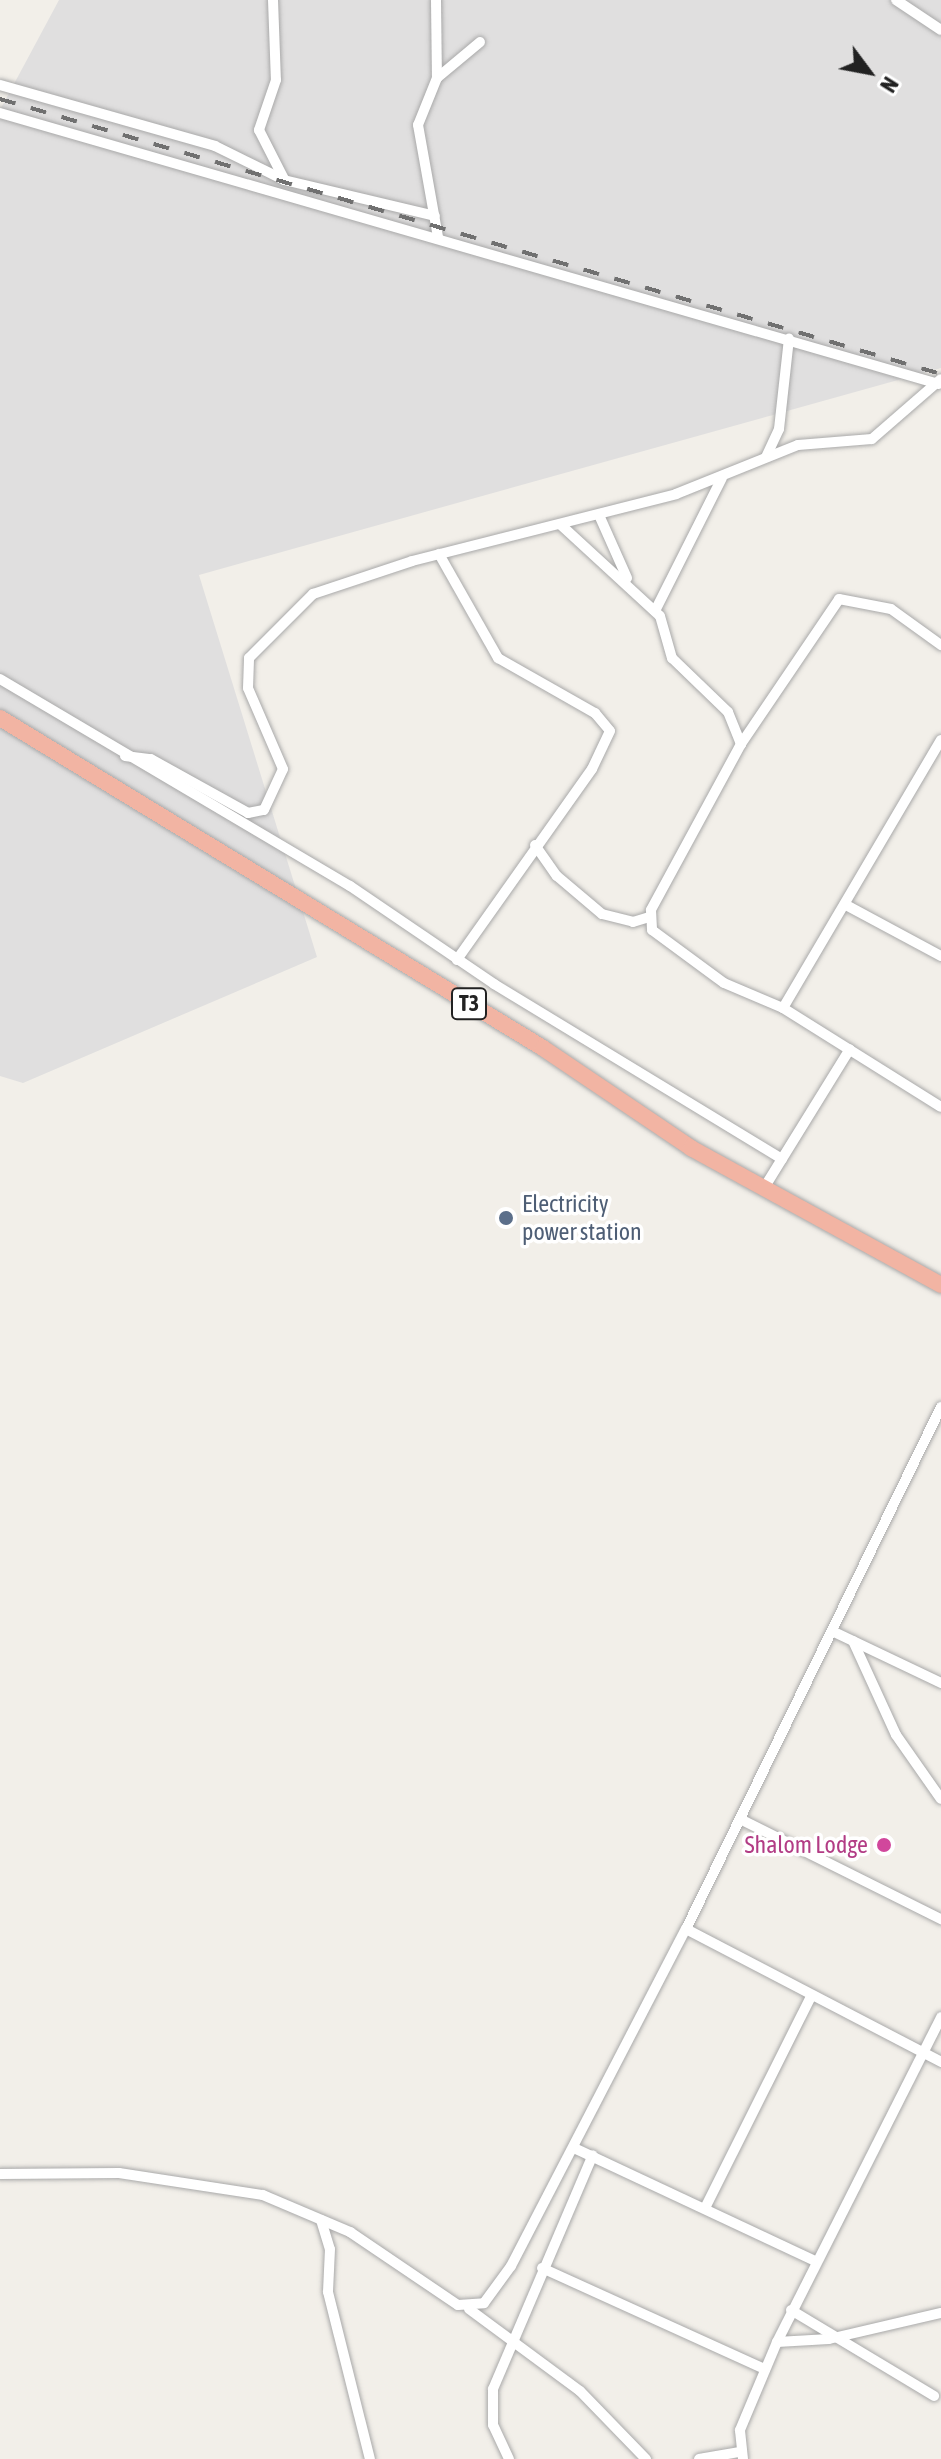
<!DOCTYPE html>
<html>
<head>
<meta charset="utf-8">
<style>
	body { margin:0 }
	#map { position:relative; width:941px; height:2459px; overflow:hidden; background:#f2efe9; font-family:"Asap Condensed",sans-serif }
	div>[style] { position:absolute }
	.residential>* { inset:0; background:#e0dfdf }
	.roads { filter:drop-shadow(0 0 2px #a9a9a9) drop-shadow(0 0 2px #a9a9a9) }
	.minor>* { height:10px; margin:-5px; padding:0 5px; transform-origin:5px; border-radius:5px; background:#fff }
	.trunk>* { height:16px; margin:-8px; padding:0 8px; transform-origin:8px; border-radius:8px; background:#f2b4a3 }
	.rail>* { height:4px; margin-top:-2px; transform-origin:0; background:repeating-linear-gradient(90deg,#707070 0 16px,transparent 0 32px) }
	.dots>* { width:22px; height:22px; translate:-50% -50%; box-sizing:border-box; border:4px solid #fff; border-radius:50% }
	span { translate:-50% -50%; white-space:nowrap; text-align:center; line-height:1.15; -webkit-text-stroke:7px #fff; paint-order:stroke }
	.shield-label span { padding:2px 6px; background:#fff; border:2px solid; border-radius:6px; -webkit-text-stroke-width:0 }
	.shield-label { font-size:22px; color:#222; font-weight:700 }
	.service-label { font-size:24px; color:#4e5e75 }
	.left { translate:0 -50%; text-align:left }
	.hotel-label { font-size:24px; color:#b23c85 }
	.right { translate:-100% -50%; text-align:right }
	.north { position:absolute; left:829px; top:32px; width:80px; height:80px; -webkit-text-stroke:6px #fff; paint-order:stroke; rotate:122deg; font-size:22px; font-weight:700; line-height:32px; text-align:center; color:#222 }
	.north::after { content:''; display:block; margin:auto; width:28px; height:36px; background:#222; clip-path:polygon(50% 0,100% 100%,50% 72%,0 100%) }
</style>
</head>
<body>
<div id="map">
	<div class="residential">
		<div style="clip-path:polygon(59px 0,941px 0,941px 368px,199px 575px,317px 957px,23px 1083px,0 1076px,0 110px)"></div>
	</div>
	<div class="roads">
		<div class="minor">
			<div style="left:273px;top:0;width:80px;rotate:87.9deg"></div>
			<div style="left:276px;top:80px;width:53px;rotate:108.8deg"></div>
			<div style="left:259px;top:130px;width:55px;rotate:63deg"></div>
			<div style="left:436px;top:0;width:78px;rotate:89.3deg"></div>
			<div style="left:896px;top:0;width:54px;rotate:33.7deg"></div>
			<div style="left:0;top:85px;width:223px;rotate:15.8deg"></div>
			<div style="left:215px;top:146px;width:77px;rotate:26.2deg"></div>
			<div style="left:284px;top:180px;width:155px;rotate:13.4deg"></div>
			<div style="left:0;top:113px;width:977px;rotate:16.1deg"></div>
			<div style="left:438px;top:237px;width:114px;rotate:-100.1deg"></div>
			<div style="left:418px;top:125px;width:51px;rotate:-68deg"></div>
			<div style="left:437px;top:78px;width:56px;rotate:-39.9deg"></div>
			<div style="left:766px;top:457px;width:31px;rotate:-65deg"></div>
			<div style="left:779px;top:429px;width:91px;rotate:-83.7deg"></div>
			<div style="left:599px;top:515px;width:69px;rotate:66deg"></div>
			<div style="left:561px;top:525px;width:134px;rotate:42.6deg"></div>
			<div style="left:660px;top:616px;width:44px;rotate:74.1deg"></div>
			<div style="left:672px;top:658px;width:78px;rotate:44deg"></div>
			<div style="left:728px;top:712px;width:35px;rotate:68deg"></div>
			<div style="left:741px;top:744px;width:189px;rotate:118.5deg"></div>
			<div style="left:651px;top:910px;width:20px;rotate:87deg"></div>
			<div style="left:652px;top:930px;width:89px;rotate:36.4deg"></div>
			<div style="left:724px;top:983px;width:64px;rotate:23deg"></div>
			<div style="left:783px;top:1008px;width:186px;rotate:32.1deg"></div>
			<div style="left:439px;top:554px;width:120px;rotate:60.4deg"></div>
			<div style="left:498px;top:658px;width:112px;rotate:29.6deg"></div>
			<div style="left:595px;top:713px;width:23px;rotate:50deg"></div>
			<div style="left:610px;top:731px;width:42px;rotate:115.3deg"></div>
			<div style="left:592px;top:769px;width:234px;rotate:125.3deg"></div>
			<div style="left:655px;top:611px;width:149px;rotate:-63.3deg"></div>
			<div style="left:0;top:679px;width:407px;rotate:30.6deg"></div>
			<div style="left:350px;top:886px;width:174px;rotate:34.2deg"></div>
			<div style="left:494px;top:984px;width:337px;rotate:31.3deg"></div>
			<div style="left:741px;top:744px;width:175px;rotate:-55.9deg"></div>
			<div style="left:839px;top:599px;width:53px;rotate:10.9deg"></div>
			<div style="left:891px;top:609px;width:62px;rotate:35.8deg"></div>
			<div style="left:125px;top:756px;width:26px;rotate:7deg"></div>
			<div style="left:151px;top:759px;width:111px;rotate:29.1deg"></div>
			<div style="left:248px;top:813px;width:16px;rotate:-11deg"></div>
			<div style="left:264px;top:810px;width:45px;rotate:-65.1deg"></div>
			<div style="left:283px;top:769px;width:88px;rotate:-113.4deg"></div>
			<div style="left:248px;top:688px;width:30px;rotate:-88deg"></div>
			<div style="left:249px;top:658px;width:91px;rotate:-45deg"></div>
			<div style="left:313px;top:594px;width:104px;rotate:-18.4deg"></div>
			<div style="left:412px;top:561px;width:272px;rotate:-14.2deg"></div>
			<div style="left:676px;top:494px;width:131px;rotate:-21.9deg"></div>
			<div style="left:798px;top:445px;width:74px;rotate:-4.6deg"></div>
			<div style="left:872px;top:439px;width:91px;rotate:-41deg"></div>
			<div style="left:535px;top:845px;width:38px;rotate:55deg"></div>
			<div style="left:557px;top:876px;width:59px;rotate:40.2deg"></div>
			<div style="left:602px;top:914px;width:32px;rotate:14deg"></div>
			<div style="left:633px;top:922px;width:17px;rotate:-17deg"></div>
			<div style="left:846px;top:905px;width:108px;rotate:28.2deg"></div>
			<div style="left:783px;top:1008px;width:311px;rotate:-59.5deg"></div>
			<div style="left:764px;top:1188px;width:163px;rotate:-58.3deg"></div>
			<div style="left:832px;top:1631px;width:121px;rotate:25.5deg"></div>
			<div style="left:853px;top:1641px;width:103px;rotate:65.4deg"></div>
			<div style="left:896px;top:1735px;width:78px;rotate:54.9deg"></div>
			<div style="left:740px;top:1819px;width:225px;rotate:26.5deg"></div>
			<div style="left:686px;top:1929px;width:288px;rotate:27.5deg"></div>
			<div style="left:574px;top:2148px;width:266px;rotate:25.1deg"></div>
			<div style="left:0;top:2174px;width:119px;rotate:-0.5deg"></div>
			<div style="left:119px;top:2173px;width:146px;rotate:8.7deg"></div>
			<div style="left:263px;top:2195px;width:95px;rotate:23deg"></div>
			<div style="left:350px;top:2232px;width:130px;rotate:34.1deg"></div>
			<div style="left:458px;top:2305px;width:26px;rotate:-4deg"></div>
			<div style="left:484px;top:2303px;width:46px;rotate:-53.9deg"></div>
			<div style="left:511px;top:2266px;width:380px;rotate:-62.6deg"></div>
			<div style="left:686px;top:1929px;width:581px;rotate:-63.96deg"></div>
			<div style="left:706px;top:2206px;width:235px;rotate:-63.4deg"></div>
			<div style="left:321px;top:2220px;width:30px;rotate:73deg"></div>
			<div style="left:330px;top:2249px;width:43px;rotate:92.7deg"></div>
			<div style="left:328px;top:2292px;width:172px;rotate:75.9deg"></div>
			<div style="left:542px;top:2268px;width:245px;rotate:24.4deg"></div>
			<div style="left:469px;top:2309px;width:138px;rotate:36.5deg"></div>
			<div style="left:580px;top:2391px;width:95px;rotate:45.9deg"></div>
			<div style="left:791px;top:2310px;width:167px;rotate:31deg"></div>
			<div style="left:777px;top:2342px;width:52px;rotate:-3.3deg"></div>
			<div style="left:829px;top:2339px;width:115px;rotate:-13.1deg"></div>
			<div style="left:509px;top:2459px;width:38px;rotate:-115deg"></div>
			<div style="left:493px;top:2425px;width:36px;rotate:-90deg"></div>
			<div style="left:493px;top:2389px;width:254px;rotate:-66.9deg"></div>
			<div style="left:699px;top:2459px;width:40px;rotate:-10deg"></div>
			<div style="left:743px;top:2459px;width:29px;rotate:-96deg"></div>
			<div style="left:740px;top:2430px;width:95px;rotate:-67.2deg"></div>
			<div style="left:777px;top:2342px;width:364px;rotate:-63.2deg"></div>
		</div>
		<div class="trunk">
			<div style="left:0;top:718px;width:635px;rotate:31.29deg"></div>
			<div style="left:543px;top:1048px;width:179px;rotate:34deg"></div>
			<div style="left:691px;top:1148px;width:285px;rotate:28.7deg"></div>
		</div>
	</div>
	<div class="rail">
		<div style="left:0;top:99px;width:980px;rotate:16.29deg"></div>
	</div>
	<div class="dots">
		<div style="left:506px;top:1218px;background:#5c6f8a"></div>
		<div style="left:884px;top:1845px;background:#d1479c"></div>
	</div>
	<div class="shield-label">
		<span style="left:469px;top:1004px">T3</span>
	</div>
	<div class="service-label">
		<span class="left" style="left:522px;top:1218px">Electricity<br>power station</span>
	</div>
	<div class="hotel-label">
		<span class="right" style="left:868px;top:1845px">Shalom Lodge</span>
	</div>
	<div class="north">N</div>
</div>
</body>
</html>
